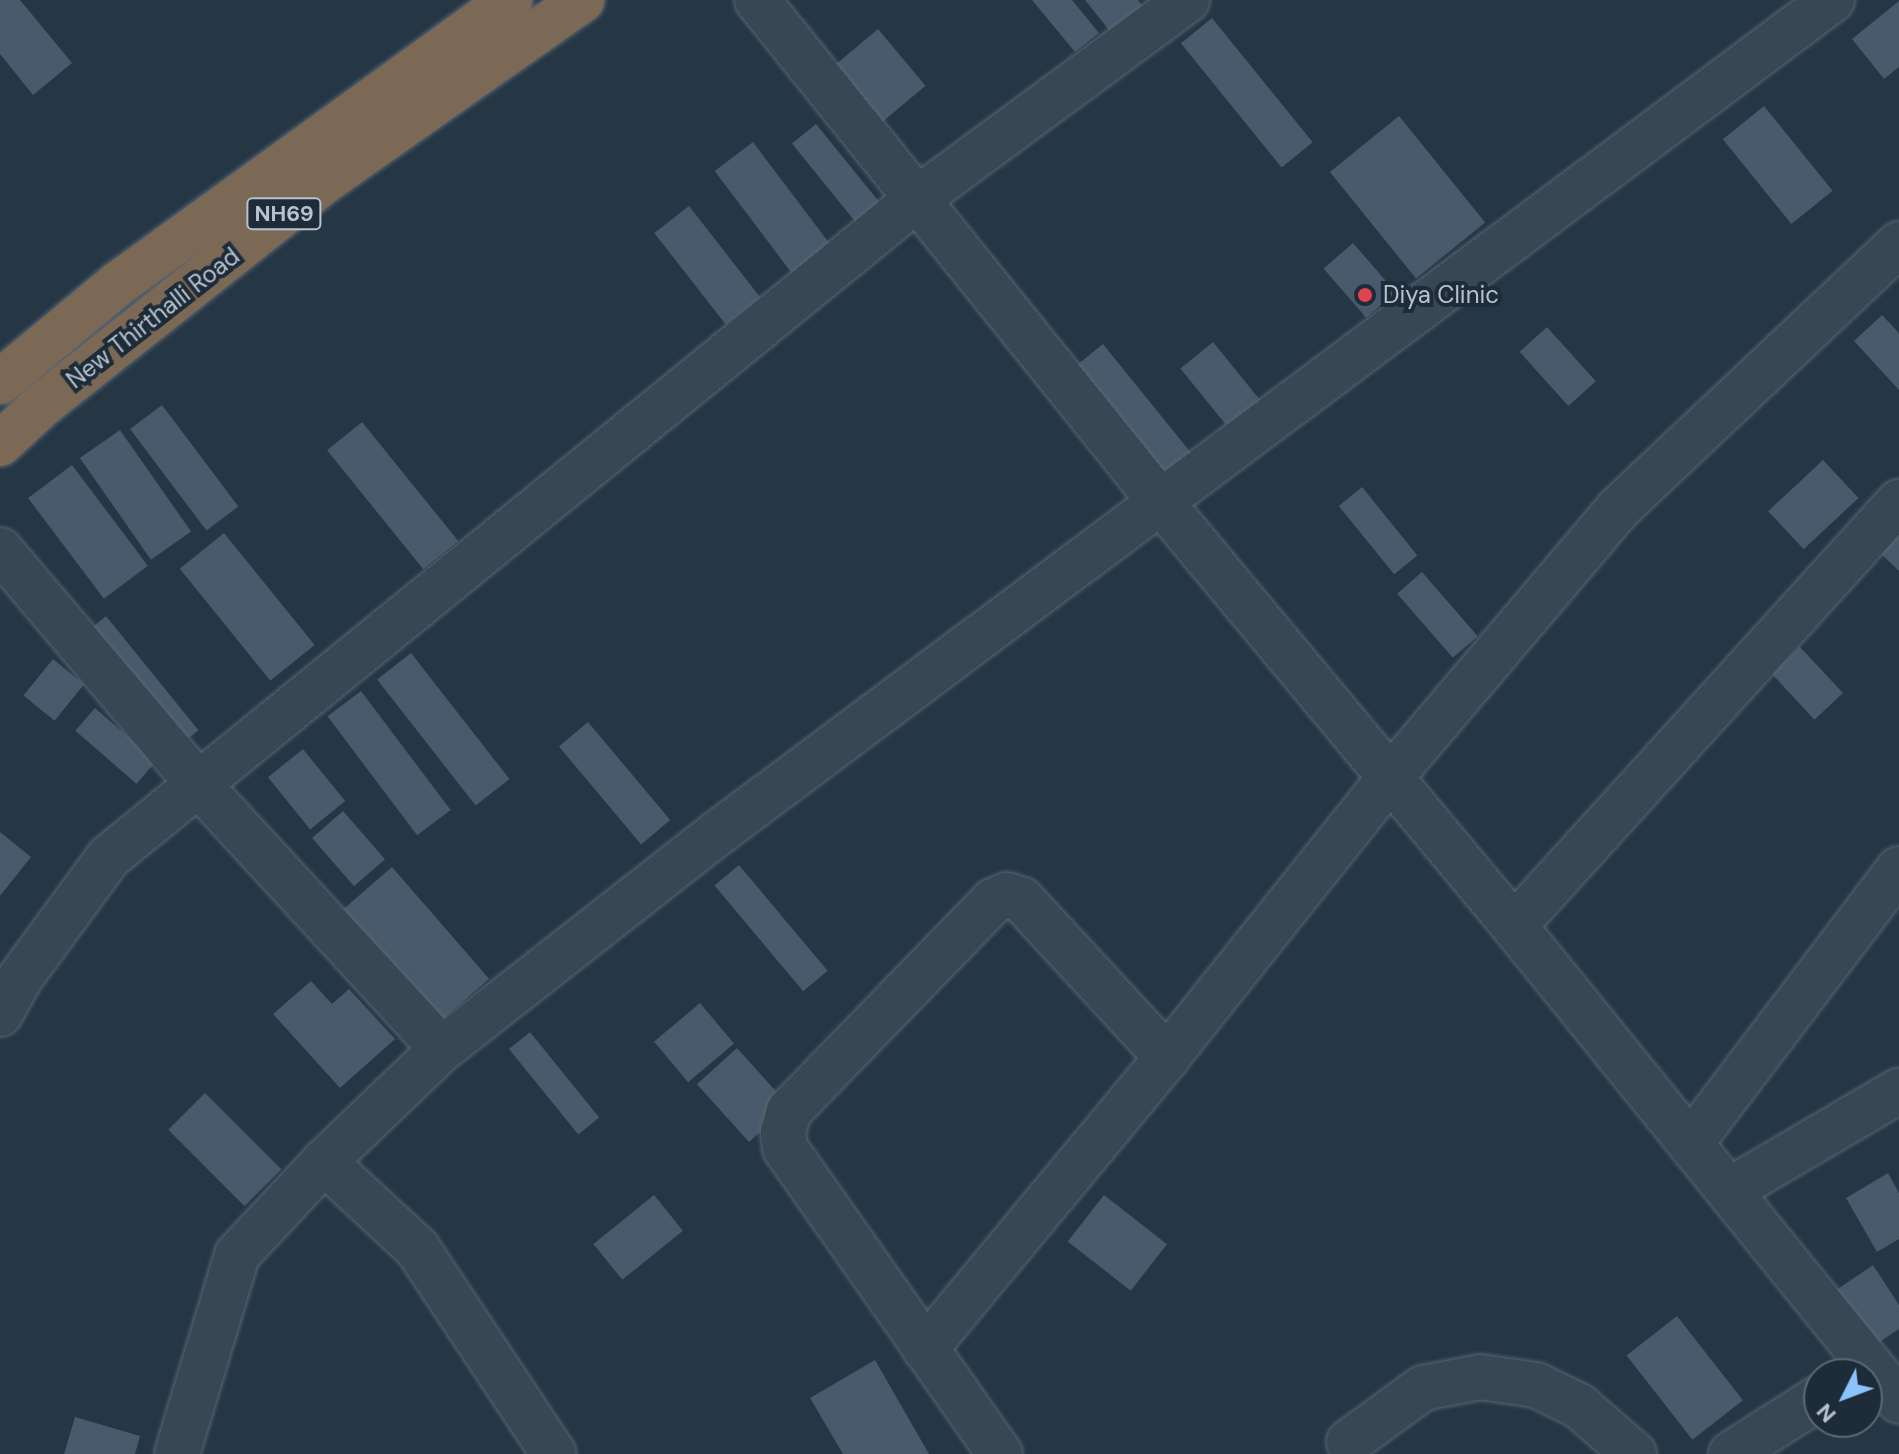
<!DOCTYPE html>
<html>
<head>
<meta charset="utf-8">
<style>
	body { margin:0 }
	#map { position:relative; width:1899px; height:1454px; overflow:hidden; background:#253645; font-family:"DM Sans",sans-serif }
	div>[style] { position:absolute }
	.building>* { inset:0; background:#485a6b; transform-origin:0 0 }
	.roads { filter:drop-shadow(0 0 2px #586572) drop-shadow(0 0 2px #586572) }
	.minor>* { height:44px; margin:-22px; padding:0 22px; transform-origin:22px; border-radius:22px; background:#394754 }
	.highway>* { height:44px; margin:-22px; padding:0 22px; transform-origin:22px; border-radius:22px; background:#7b6956 }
	.dots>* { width:22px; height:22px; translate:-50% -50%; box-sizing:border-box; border:4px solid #1e2c3a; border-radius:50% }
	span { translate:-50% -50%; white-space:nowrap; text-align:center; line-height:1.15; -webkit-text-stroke:8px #1e2c3a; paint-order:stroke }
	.shield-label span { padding:2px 6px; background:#1e2c3a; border:2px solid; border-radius:6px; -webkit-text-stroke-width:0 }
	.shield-label { font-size:22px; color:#b7c2ce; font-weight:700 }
	.poi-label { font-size:24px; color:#b7c2ce }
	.left { translate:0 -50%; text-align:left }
	.street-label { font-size:24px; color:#b7c2ce }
	.north { position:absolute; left:1803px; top:1358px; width:80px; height:80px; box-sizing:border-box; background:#1e2c3a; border:2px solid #5b6875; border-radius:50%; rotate:228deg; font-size:22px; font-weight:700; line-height:32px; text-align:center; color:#b7c2ce }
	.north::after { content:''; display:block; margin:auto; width:28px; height:36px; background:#8bc3ff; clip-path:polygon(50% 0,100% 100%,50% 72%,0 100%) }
</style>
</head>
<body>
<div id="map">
	<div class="building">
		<div style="clip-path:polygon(0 0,20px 0,72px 63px,33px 95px,0 54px)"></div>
		<div style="clip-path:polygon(1032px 0,1072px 0,1099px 33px,1075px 52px)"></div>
		<div style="clip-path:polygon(1085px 0,1138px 0,1149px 14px,1117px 40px)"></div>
		<div style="clip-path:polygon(1899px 1px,1899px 67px,1884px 79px,1852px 39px)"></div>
		<div style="left:1212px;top:18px;width:160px;height:40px;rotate:51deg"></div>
		<div style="left:878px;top:29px;width:74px;height:56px;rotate:50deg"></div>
		<div style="left:1764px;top:106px;width:109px;height:53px;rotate:51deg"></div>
		<div style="left:1399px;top:116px;width:137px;height:89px;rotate:51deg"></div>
		<div style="left:816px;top:124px;width:114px;height:31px;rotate:51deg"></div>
		<div style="left:753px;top:142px;width:131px;height:48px;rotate:53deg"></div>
		<div style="left:689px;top:206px;width:116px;height:44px;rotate:52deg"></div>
		<div style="left:1353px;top:243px;width:65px;height:39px;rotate:49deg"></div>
		<div style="clip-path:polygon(1882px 315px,1899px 333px,1899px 390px,1854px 341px)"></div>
		<div style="left:1547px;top:327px;width:73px;height:37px;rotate:48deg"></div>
		<div style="left:1213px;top:342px;width:77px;height:42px;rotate:51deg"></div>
		<div style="left:1103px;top:344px;width:152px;height:45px;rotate:51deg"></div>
		<div style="left:162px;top:405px;width:127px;height:40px;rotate:53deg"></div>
		<div style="left:362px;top:422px;width:153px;height:45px;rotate:51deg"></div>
		<div style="left:120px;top:430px;width:124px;height:49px;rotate:55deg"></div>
		<div style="left:1823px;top:460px;width:52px;height:75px;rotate:47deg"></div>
		<div style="left:72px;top:465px;width:126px;height:55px;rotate:53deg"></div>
		<div style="left:1362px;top:487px;width:88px;height:30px;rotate:51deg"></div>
		<div style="clip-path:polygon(1899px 524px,1899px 571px,1876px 549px)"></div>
		<div style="left:224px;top:533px;width:144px;height:57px;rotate:51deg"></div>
		<div style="left:1422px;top:572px;width:85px;height:33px;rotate:49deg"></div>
		<div style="left:106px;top:616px;width:147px;height:30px;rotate:51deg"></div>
		<div style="left:1800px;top:647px;width:63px;height:39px;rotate:47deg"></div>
		<div style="left:411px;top:653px;width:160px;height:43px;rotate:52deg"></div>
		<div style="left:53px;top:659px;width:40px;height:47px;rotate:39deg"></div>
		<div style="left:361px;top:691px;width:149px;height:42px;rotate:53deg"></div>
		<div style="left:95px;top:708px;width:81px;height:30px;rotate:41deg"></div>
		<div style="left:588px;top:722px;width:128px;height:38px;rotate:50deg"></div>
		<div style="left:303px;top:749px;width:67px;height:45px;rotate:51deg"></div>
		<div style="left:343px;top:811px;width:64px;height:41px;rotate:49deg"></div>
		<div style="clip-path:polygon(0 832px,31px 857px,0 896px)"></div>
		<div style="left:739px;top:865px;width:138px;height:32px;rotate:50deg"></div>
		<div style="left:392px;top:867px;width:148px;height:68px;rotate:49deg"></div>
		<div style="clip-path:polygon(311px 981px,332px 1004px,349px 989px,395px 1039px,340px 1088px,273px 1014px)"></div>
		<div style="left:700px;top:1003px;width:53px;height:60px;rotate:50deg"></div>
		<div style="left:530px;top:1032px;width:110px;height:27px;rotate:51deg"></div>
		<div style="left:737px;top:1048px;width:78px;height:54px;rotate:48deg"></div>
		<div style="left:205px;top:1093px;width:108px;height:52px;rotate:45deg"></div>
		<div style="clip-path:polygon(1888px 1173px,1899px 1193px,1899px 1239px,1877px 1252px,1846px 1198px)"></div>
		<div style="left:654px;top:1195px;width:46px;height:78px;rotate:51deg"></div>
		<div style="left:1104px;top:1195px;width:80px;height:59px;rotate:38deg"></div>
		<div style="clip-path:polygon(1873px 1265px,1899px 1305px,1899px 1329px,1866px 1351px,1829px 1295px)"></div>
		<div style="left:1677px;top:1316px;width:107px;height:64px;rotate:52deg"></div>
		<div style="clip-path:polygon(875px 1360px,929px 1454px,843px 1454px,810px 1398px)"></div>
		<div style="clip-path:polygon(75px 1417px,140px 1436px,135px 1454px,64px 1454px)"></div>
	</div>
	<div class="roads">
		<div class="minor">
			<div style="left:757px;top:0;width:643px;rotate:51.19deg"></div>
			<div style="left:1160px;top:501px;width:553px;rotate:50.21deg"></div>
			<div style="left:1514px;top:926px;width:611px;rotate:50.97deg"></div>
			<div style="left:0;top:550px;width:309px;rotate:49.7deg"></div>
			<div style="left:200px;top:786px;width:357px;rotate:47.4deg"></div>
			<div style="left:1514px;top:926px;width:573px;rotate:-47.76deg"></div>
			<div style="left:0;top:1014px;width:41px;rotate:-60.9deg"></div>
			<div style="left:20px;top:978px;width:150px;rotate:-53.7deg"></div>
			<div style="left:109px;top:857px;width:1041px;rotate:-39.15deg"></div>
			<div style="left:916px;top:200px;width:337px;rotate:-36.4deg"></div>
			<div style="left:1691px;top:1143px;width:344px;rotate:-52.8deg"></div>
			<div style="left:324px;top:1162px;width:127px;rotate:42.8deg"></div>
			<div style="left:417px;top:1248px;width:247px;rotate:56.4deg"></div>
			<div style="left:1730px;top:1190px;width:196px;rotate:-30.4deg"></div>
			<div style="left:925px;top:1349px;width:379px;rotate:-50.3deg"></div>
			<div style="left:1167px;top:1057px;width:357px;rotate:-51.4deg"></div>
			<div style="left:1390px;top:778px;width:351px;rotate:-49.7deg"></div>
			<div style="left:1617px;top:510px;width:388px;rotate:-43.3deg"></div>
			<div style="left:1349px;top:1442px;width:92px;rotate:-36.1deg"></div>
			<div style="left:1423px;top:1388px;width:58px;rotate:-10.9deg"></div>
			<div style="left:1480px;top:1377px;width:57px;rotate:8.1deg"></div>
			<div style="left:1536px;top:1385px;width:48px;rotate:26deg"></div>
			<div style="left:1579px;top:1406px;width:73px;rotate:41.1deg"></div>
			<div style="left:177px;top:1454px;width:208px;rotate:-73.2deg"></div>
			<div style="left:237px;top:1255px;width:127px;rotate:-46.9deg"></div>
			<div style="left:324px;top:1162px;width:163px;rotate:-43.8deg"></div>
			<div style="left:442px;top:1049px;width:352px;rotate:-38.1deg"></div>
			<div style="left:719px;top:832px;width:1390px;rotate:-36.78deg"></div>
			<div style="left:1000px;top:1454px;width:374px;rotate:-125.1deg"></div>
			<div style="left:785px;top:1148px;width:16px;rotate:-97deg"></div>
			<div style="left:783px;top:1132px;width:22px;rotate:-74deg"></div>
			<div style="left:789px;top:1111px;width:293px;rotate:-45.8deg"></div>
			<div style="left:993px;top:901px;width:15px;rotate:-23deg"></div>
			<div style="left:1007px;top:895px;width:16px;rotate:18deg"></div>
			<div style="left:1022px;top:900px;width:214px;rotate:47.3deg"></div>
			<div style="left:1731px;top:1454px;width:104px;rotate:-32.5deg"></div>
		</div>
		<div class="highway">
			<div style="left:0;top:382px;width:155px;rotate:-39.8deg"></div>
			<div style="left:119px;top:283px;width:483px;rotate:-35.9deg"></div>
			<div style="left:0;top:444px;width:57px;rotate:-42.9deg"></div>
			<div style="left:42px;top:405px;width:357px;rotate:-38.4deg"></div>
			<div style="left:322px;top:183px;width:318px;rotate:-35.1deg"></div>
		</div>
	</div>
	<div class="dots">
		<div style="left:1365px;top:295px;background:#e0444e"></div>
	</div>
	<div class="shield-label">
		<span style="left:284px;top:214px">NH69</span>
	</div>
	<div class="poi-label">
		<span class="left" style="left:1383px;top:295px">Diya Clinic</span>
	</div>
	<div class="street-label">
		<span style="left:153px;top:318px;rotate:-38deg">New Thirthalli Road</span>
	</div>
	<div class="north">N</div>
</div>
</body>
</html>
